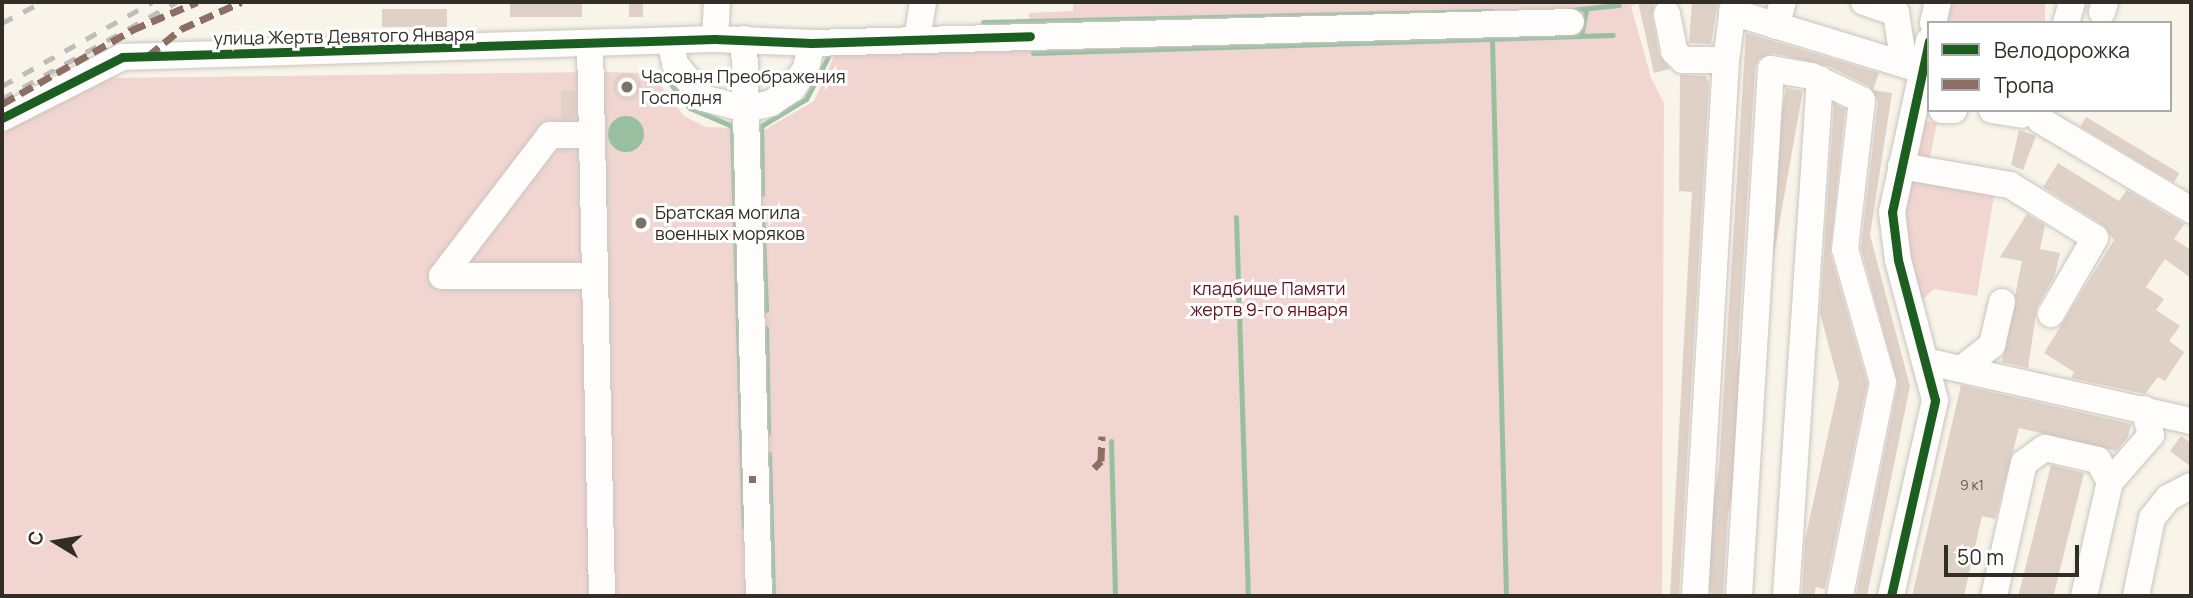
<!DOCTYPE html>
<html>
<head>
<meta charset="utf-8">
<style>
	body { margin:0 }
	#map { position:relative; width:2193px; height:598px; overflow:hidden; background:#f8f4ea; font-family:Manrope,sans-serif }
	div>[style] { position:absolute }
	.green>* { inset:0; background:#f0d5d0; transform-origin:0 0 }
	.water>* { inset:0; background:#98c0a0 }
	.round { border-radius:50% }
	.stream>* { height:5px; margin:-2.5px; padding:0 2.5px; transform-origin:2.5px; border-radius:2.5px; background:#98c0a0 }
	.building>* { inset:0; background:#dfd1c6; transform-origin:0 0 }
	.roads { filter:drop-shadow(0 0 2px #c9c5be) drop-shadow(0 0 2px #c9c5be) }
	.minor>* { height:26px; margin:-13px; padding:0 13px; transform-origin:13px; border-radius:13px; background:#fefdfc }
	.rail>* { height:5px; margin-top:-2.5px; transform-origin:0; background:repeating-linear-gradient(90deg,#bebdba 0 12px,transparent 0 24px) }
	.quiet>* { height:7px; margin-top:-3.5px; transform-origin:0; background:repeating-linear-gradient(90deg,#8d6e63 0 14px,transparent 0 21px) }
	.cycleway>* { height:9px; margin:-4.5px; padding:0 4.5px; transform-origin:4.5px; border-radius:4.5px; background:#1b5e20 }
	.dots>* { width:19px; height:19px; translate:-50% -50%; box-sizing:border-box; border:4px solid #fff; border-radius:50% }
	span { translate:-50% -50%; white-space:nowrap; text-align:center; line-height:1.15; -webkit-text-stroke:6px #fff; paint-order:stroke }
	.number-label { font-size:14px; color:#5c574f }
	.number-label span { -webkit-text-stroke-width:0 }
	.street-label { font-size:18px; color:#312e27 }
	.poi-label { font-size:18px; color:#312e27 }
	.left { translate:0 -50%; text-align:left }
	.park-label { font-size:18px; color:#65101e }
	.frame { position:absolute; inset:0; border:4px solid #312e27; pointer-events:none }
	.legend { position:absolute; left:1927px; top:21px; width:245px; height:91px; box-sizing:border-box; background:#fff; border:2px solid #adaba9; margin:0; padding:9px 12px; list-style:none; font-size:21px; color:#312e27 }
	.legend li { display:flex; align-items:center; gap:14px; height:35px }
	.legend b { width:35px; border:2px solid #adaba9 }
	.north { position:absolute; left:21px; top:507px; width:70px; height:70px; -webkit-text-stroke:5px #fff; paint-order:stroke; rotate:281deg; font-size:19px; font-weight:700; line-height:28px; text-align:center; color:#312e27 }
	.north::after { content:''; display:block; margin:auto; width:24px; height:32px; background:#312e27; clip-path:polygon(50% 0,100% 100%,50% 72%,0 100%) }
	.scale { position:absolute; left:1944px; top:545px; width:135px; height:32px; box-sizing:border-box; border:4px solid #312e27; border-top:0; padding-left:9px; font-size:21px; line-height:24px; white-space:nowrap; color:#312e27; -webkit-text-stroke:5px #fff; paint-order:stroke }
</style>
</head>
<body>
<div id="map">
	<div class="green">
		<div style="clip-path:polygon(1073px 2px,1642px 2px,1631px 6px,1651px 78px,1664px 103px,1662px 596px,2px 596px,2px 128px,106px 78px,600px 72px,651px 73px,684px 116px,705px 127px,766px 129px,814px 101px,835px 54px,1029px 50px,1029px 13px,1073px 11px)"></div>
		<div style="left:1948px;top:2px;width:97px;height:22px"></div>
		<div style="clip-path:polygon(1921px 121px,1937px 122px,1929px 163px,1913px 157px)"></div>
		<div style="clip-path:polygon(1915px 178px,1994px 196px,1977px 296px,1934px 289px,1921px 301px,1904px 243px,1905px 190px)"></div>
	</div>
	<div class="water">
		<div class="round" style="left:608px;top:116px;width:36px;height:36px"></div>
	</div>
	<div class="stream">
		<div style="left:1570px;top:10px;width:49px;rotate:-5.8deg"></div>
		<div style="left:983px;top:22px;width:508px;rotate:-1.24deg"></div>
		<div style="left:1581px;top:36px;width:26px;rotate:-79deg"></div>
		<div style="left:1492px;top:39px;width:557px;rotate:88.56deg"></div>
		<div style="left:1033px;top:53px;width:580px;rotate:-1.78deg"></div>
		<div style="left:662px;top:73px;width:45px;rotate:51.3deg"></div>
		<div style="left:690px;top:108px;width:46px;rotate:23.2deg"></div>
		<div style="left:732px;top:126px;width:401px;rotate:88.3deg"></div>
		<div style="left:762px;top:194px;width:68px;rotate:-90.8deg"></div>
		<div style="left:761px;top:126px;width:52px;rotate:-31deg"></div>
		<div style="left:806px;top:99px;width:47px;rotate:-62.4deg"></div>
		<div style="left:762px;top:213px;width:97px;rotate:87.6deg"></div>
		<div style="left:1236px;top:217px;width:379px;rotate:88.2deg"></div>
		<div style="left:766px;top:328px;width:105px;rotate:88.9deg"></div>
		<div style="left:1111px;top:441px;width:155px;rotate:88.5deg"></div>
		<div style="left:769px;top:454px;width:139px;rotate:88.4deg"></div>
	</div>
	<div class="building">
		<div style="left:510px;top:2px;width:72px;height:15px"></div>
		<div style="left:629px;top:2px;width:14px;height:15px"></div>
		<div style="clip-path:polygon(1638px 2px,1655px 2px,1652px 17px,1659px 54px,1670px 69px,1654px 73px)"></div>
		<div style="clip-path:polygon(1692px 2px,1718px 2px,1711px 44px,1689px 43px)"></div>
		<div style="left:447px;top:9px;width:18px;height:65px;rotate:90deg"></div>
		<div style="clip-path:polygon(1746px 33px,1879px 73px,1873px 90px,1892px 93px,1870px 235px,1910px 386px,1867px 596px,1856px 596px,1898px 384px,1861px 248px,1878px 101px,1869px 86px,1828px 66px,1773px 53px,1759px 59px,1755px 68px,1723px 596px,1711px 596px)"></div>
		<div class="round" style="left:613px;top:73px;width:28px;height:28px"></div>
		<div style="clip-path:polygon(1680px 75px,1706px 76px,1709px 83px,1679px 596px,1670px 596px,1692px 192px,1679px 191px)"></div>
		<div style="left:1786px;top:88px;width:17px;height:509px;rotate:10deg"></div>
		<div style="left:561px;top:91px;width:14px;height:28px"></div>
		<div style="clip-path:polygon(1834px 104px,1845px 109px,1830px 253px,1867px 383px,1825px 589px,1816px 587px,1814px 596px,1802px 596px,1805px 540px,1839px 384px,1820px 313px)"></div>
		<div style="left:2086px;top:117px;width:109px;height:11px;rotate:31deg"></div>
		<div style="clip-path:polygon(2019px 130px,2036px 136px,2023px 170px,2011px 165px)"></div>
		<div style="clip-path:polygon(2058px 163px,2119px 201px,2127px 190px,2184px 224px,2174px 239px,2191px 250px,2191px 278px,2165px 259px,2146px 287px,2164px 299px,2156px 310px,2180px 326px,2169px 341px,2184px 352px,2165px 381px,2158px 377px,2145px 394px,2071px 378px,2074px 372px,2044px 353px,2114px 240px,2103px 225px,2043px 187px)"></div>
		<div style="clip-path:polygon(2027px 214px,2045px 225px,2040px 249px,2060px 253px,2055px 275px,2037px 307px,2028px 368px,2002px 362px,2022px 261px,2000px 257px)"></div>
		<div style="clip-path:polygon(1961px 385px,2131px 424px,2128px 437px,2116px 451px,2019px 428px,1995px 519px,1982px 516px,1964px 596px,1912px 596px)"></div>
		<div style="clip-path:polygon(2181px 436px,2191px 443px,2191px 467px,2170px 451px)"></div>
		<div style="left:2051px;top:465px;width:34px;height:135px;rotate:14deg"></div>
	</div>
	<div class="roads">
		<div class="minor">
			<div style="left:1864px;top:2px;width:34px;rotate:19deg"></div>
			<div style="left:1896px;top:13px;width:52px;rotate:81.1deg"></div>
			<div style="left:1732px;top:12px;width:199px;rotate:17deg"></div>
			<div style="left:2102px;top:12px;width:10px;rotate:-73deg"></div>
			<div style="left:1667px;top:14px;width:38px;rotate:79deg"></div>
			<div style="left:1674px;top:51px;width:13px;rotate:45deg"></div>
			<div style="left:1683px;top:60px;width:43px"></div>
			<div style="left:1933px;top:23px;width:22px;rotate:-77deg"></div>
			<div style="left:2066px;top:23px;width:22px;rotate:-74deg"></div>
			<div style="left:1776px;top:26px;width:25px;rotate:-74deg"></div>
			<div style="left:715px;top:39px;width:37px;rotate:-87deg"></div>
			<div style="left:744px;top:39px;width:557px;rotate:88.46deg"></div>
			<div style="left:917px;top:40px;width:38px;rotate:-81deg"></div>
			<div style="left:671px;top:43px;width:21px;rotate:79deg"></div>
			<div style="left:675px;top:64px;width:44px;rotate:50.5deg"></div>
			<div style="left:703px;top:98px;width:44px;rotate:14.3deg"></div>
			<div style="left:746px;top:109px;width:26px;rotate:-13deg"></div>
			<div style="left:771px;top:103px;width:25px;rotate:-34deg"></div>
			<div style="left:792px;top:89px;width:25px;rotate:-56deg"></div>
			<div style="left:806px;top:68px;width:26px;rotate:-77deg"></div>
			<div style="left:590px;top:46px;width:550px;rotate:88.75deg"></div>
			<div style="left:1942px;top:110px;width:12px"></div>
			<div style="left:1992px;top:110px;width:30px;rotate:9deg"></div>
			<div style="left:2px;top:118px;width:135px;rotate:-26.9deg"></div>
			<div style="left:122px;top:57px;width:593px;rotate:-1.74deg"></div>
			<div style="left:715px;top:39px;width:97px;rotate:2.4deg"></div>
			<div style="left:812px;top:43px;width:759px;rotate:-1.58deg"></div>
			<div style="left:2040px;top:120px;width:176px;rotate:30.8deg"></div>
			<div style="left:1901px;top:166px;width:111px;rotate:9.9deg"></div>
			<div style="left:2010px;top:185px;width:100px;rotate:31.9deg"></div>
			<div style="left:2095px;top:238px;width:88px;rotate:120.1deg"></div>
			<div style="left:442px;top:276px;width:178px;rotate:-52.5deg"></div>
			<div style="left:550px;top:135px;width:42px"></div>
			<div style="left:442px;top:276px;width:150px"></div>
			<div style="left:1929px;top:362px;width:269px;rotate:12.7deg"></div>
			<div style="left:1964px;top:367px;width:36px;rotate:-38deg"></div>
			<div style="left:1992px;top:345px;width:44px;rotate:-76.9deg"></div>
			<div style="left:1695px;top:596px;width:537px;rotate:-86.69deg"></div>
			<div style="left:1726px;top:60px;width:59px;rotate:-82.1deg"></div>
			<div style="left:1739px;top:596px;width:528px;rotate:-86.53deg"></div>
			<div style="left:1771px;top:69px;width:41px;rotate:9.9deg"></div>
			<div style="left:1811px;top:76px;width:56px;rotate:25.2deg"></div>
			<div style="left:1862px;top:100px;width:150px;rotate:96.5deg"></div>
			<div style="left:1845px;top:249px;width:138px;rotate:74.1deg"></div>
			<div style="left:1883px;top:382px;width:218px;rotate:101.4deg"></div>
			<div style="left:1786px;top:596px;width:518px;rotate:-86.24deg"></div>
			<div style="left:1891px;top:596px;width:201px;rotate:-77.3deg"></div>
			<div style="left:1935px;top:400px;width:145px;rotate:-104.8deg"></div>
			<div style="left:1898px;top:260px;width:48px;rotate:-97.1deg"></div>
			<div style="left:1892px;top:212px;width:175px;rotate:-77.8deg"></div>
			<div style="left:1994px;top:596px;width:136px;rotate:-77.3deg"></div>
			<div style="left:2024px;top:463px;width:26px;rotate:-36deg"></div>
			<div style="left:2045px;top:448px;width:54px;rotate:12.8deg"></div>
			<div style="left:2098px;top:460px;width:25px;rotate:61deg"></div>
			<div style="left:2084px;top:596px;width:117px;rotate:-77.2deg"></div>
			<div style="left:2110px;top:482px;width:62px;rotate:-48.9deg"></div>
			<div style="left:2151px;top:435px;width:27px;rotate:-105deg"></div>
			<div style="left:2136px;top:596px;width:80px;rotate:-78.4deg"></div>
			<div style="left:2152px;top:518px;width:26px;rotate:-51deg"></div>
			<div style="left:2168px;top:498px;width:26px;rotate:-28deg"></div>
		</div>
	</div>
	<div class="rail">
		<div style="left:2px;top:23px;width:45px;rotate:-27.7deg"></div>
		<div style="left:2px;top:86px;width:172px;rotate:-29.2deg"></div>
		<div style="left:2px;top:99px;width:199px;rotate:-29.1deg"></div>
	</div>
	<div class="quiet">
		<div style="left:148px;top:56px;width:43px;rotate:-39.3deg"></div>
		<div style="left:181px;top:29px;width:66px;rotate:-24.2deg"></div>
		<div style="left:2px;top:104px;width:150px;rotate:-29.6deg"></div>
		<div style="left:132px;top:30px;width:71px;rotate:-23.3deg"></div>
		<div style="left:1094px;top:468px;width:10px;rotate:-45deg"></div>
		<div style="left:1101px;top:461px;width:25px;rotate:-88deg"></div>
		<div style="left:749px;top:479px;width:7px"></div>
	</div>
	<div class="cycleway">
		<div style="left:2px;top:118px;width:135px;rotate:-26.9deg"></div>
		<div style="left:122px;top:57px;width:593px;rotate:-1.74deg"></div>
		<div style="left:715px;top:39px;width:97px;rotate:2.4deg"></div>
		<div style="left:812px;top:43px;width:218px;rotate:-1.8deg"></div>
		<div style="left:1891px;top:596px;width:201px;rotate:-77.3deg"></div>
		<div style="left:1935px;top:400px;width:145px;rotate:-104.8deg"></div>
		<div style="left:1898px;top:260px;width:48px;rotate:-97.1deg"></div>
		<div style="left:1892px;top:212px;width:175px;rotate:-77.8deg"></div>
	</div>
	<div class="dots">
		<div style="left:627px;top:87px;background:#77736b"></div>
		<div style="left:641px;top:223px;background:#77736b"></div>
	</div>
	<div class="number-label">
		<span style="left:1972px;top:485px">9 к1</span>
	</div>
	<div class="street-label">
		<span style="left:344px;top:36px;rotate:-1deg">улица Жертв Девятого Января</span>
	</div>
	<div class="poi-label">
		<span class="left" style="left:641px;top:87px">Часовня Преображения<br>Господня</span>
		<span class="left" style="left:655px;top:223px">Братская могила<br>военных моряков</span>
	</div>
	<div class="park-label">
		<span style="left:1269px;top:299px">кладбище Памяти<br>жертв 9-го января</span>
	</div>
	<div class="frame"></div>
	<ul class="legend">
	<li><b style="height:9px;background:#1b5e20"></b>Велодорожка</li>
	<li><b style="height:9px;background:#8d6e63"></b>Тропа</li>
	</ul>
	<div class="north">С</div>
	<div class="scale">50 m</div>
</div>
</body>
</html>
